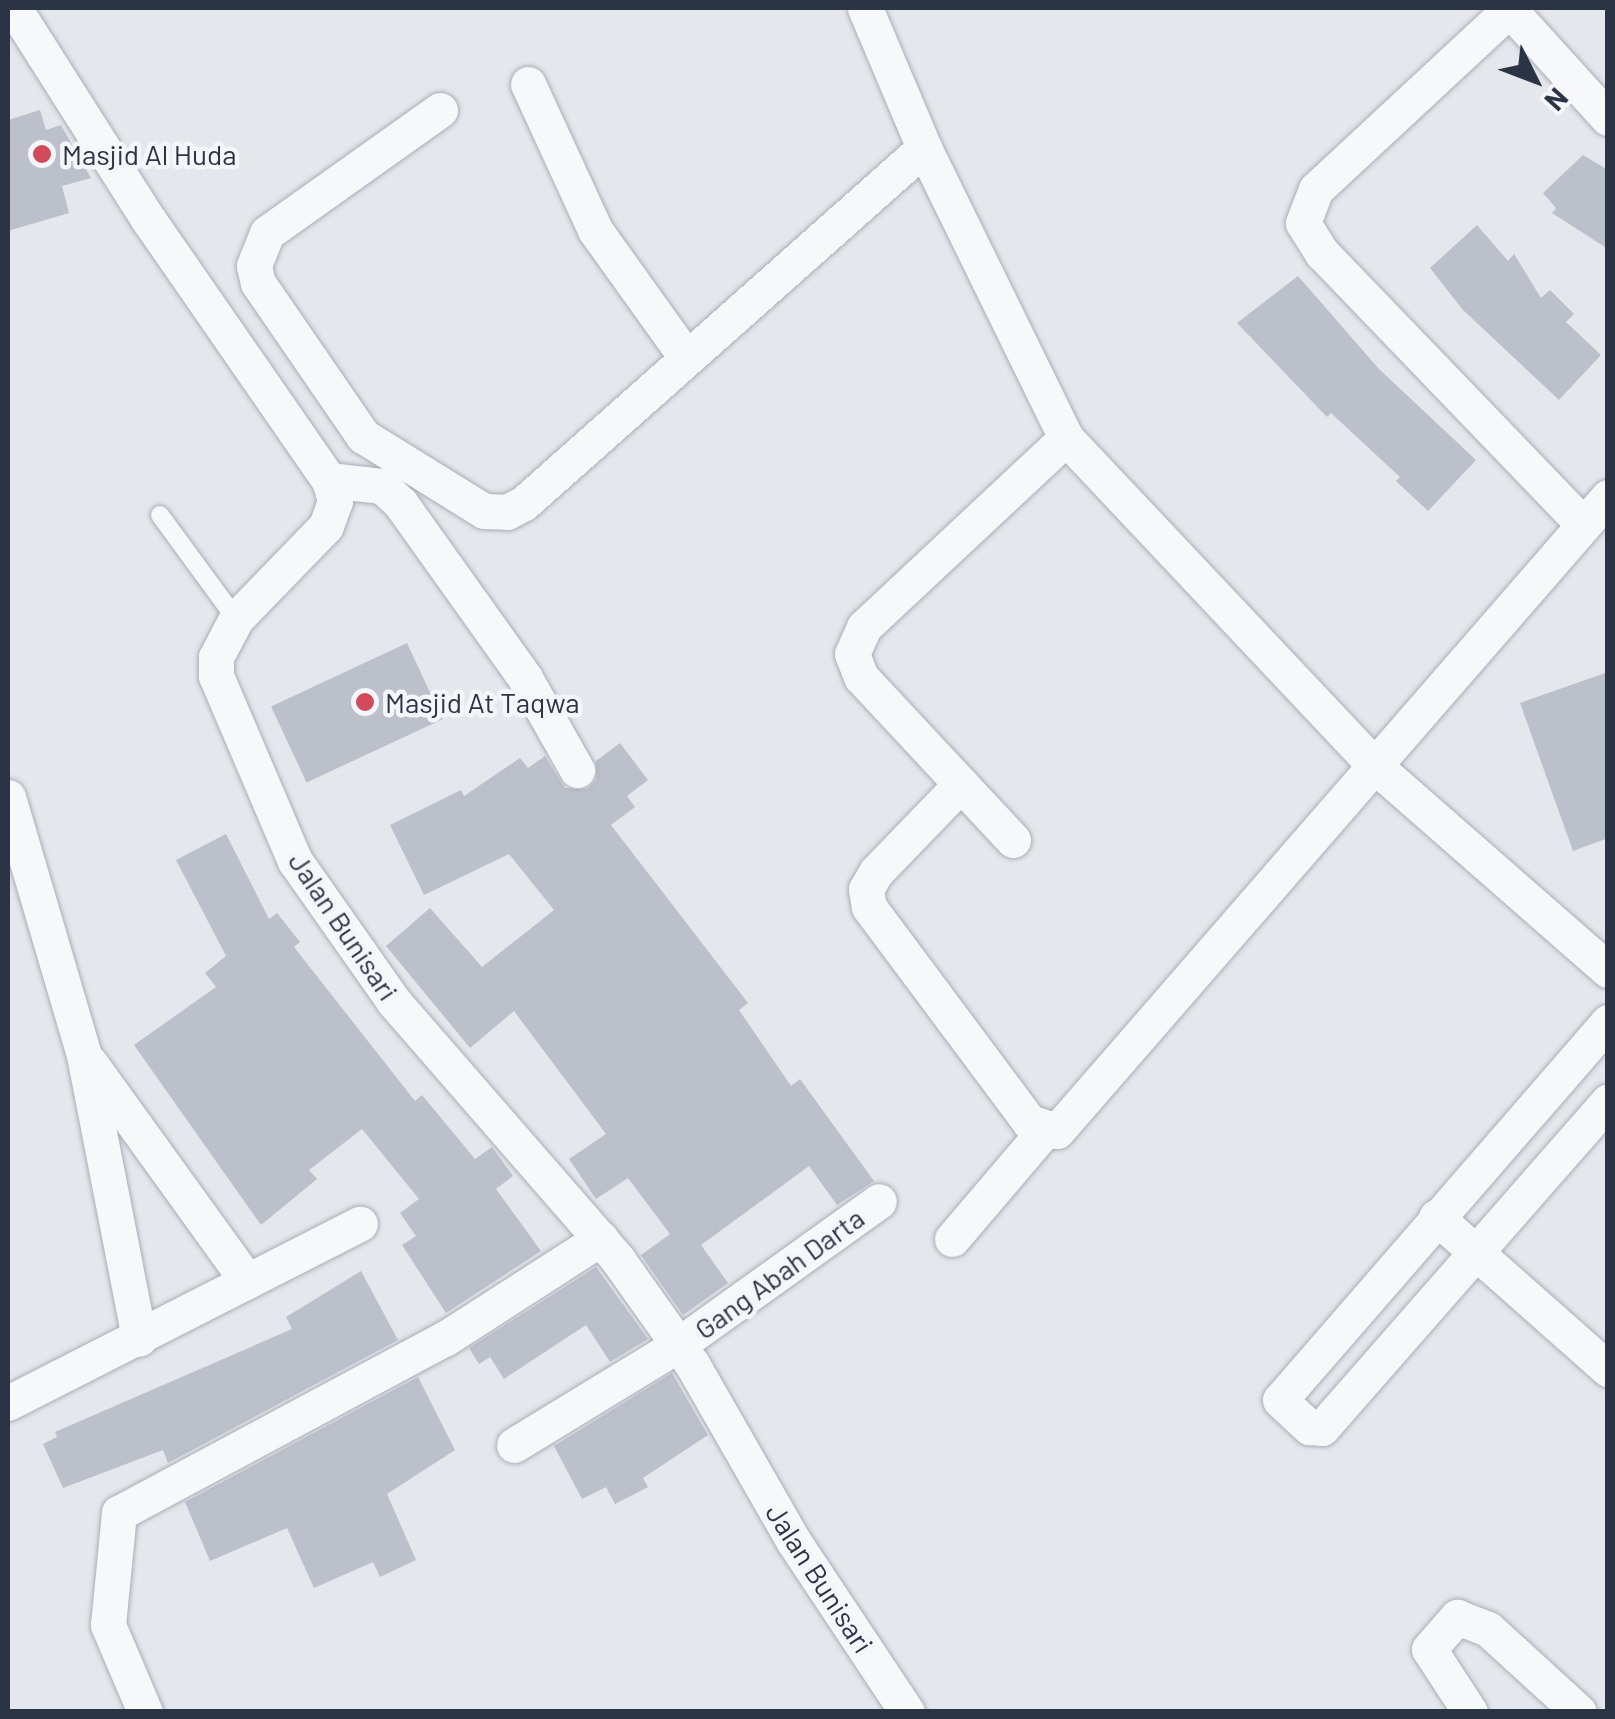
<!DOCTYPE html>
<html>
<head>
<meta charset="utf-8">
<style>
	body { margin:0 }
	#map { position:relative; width:1615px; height:1719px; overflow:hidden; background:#e4e7ec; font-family:Barlow,sans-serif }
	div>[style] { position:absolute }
	.building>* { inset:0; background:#bbc0ca; transform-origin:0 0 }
	.roads { filter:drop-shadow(0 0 2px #a9aeb7) drop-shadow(0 0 2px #a9aeb7) }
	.lane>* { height:18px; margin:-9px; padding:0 9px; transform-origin:9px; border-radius:9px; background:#f7f8fa }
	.street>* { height:35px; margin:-17.5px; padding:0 17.5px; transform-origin:17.5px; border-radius:17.5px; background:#f7f8fa }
	.dots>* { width:28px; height:28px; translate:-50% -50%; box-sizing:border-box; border:5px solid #f4f6f9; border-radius:50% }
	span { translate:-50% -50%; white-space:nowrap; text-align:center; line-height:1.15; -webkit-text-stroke:9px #f4f6f9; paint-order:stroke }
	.poi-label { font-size:28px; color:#2b3445 }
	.left { translate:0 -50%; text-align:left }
	.street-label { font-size:28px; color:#2b3445 }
	.frame { position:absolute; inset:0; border:10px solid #2b3445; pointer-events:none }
	.north { position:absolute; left:1485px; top:30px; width:100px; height:100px; -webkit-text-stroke:8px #f4f6f9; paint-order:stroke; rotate:132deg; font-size:28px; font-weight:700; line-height:40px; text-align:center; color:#2b3445 }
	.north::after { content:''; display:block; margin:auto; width:35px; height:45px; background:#2b3445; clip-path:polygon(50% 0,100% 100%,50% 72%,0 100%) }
</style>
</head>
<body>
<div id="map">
	<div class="building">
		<div style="clip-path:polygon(40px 110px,46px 130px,61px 125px,91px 178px,62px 186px,69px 213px,8px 231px,8px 120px)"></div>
		<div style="clip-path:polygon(1583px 155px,1608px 170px,1608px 249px,1552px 213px,1556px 208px,1543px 193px)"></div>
		<div style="clip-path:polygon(1477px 225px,1508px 261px,1514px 254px,1541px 298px,1550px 290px,1574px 314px,1566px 322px,1601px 355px,1559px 400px,1463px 310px,1430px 268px)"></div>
		<div style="clip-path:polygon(1298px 276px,1379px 369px,1476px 460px,1428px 511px,1396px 481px,1400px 477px,1331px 413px,1327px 417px,1237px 323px)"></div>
		<div style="left:407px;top:643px;width:84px;height:150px;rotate:65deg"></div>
		<div style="clip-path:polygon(1608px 672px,1608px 838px,1573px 851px,1520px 703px)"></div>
		<div style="clip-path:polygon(620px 743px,648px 780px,627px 796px,635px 807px,611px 825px,748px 1003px,739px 1010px,791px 1086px,800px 1079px,874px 1181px,837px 1205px,809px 1166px,701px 1245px,728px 1283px,683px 1315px,641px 1255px,670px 1234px,628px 1178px,596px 1199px,569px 1159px,606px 1134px,514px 1011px,470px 1048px,386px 946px,430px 908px,482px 967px,554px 910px,509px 854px,424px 895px,390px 825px,461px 790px,464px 796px,520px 758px,528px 768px,545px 756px,565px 788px,587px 789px,596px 780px,596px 761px)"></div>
		<div style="clip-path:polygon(226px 834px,269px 919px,277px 913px,300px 942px,294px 947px,415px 1101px,422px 1095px,475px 1159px,492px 1147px,513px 1176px,496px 1189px,541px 1251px,446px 1313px,402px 1245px,416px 1236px,400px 1213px,419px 1199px,362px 1129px,309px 1170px,317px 1179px,261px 1225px,134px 1045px,216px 987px,205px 973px,226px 956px,176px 860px)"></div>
		<div style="clip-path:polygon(596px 1267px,648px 1339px,610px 1362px,586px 1325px,504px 1379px,490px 1357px,479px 1364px,469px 1348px)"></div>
		<div style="clip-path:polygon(361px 1271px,398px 1340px,168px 1463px,163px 1450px,63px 1488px,43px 1444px,57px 1437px,55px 1432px,292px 1329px,286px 1317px)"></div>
		<div style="clip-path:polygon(672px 1373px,708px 1435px,643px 1478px,648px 1487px,615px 1504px,606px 1487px,582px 1499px,554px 1446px)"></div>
		<div style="clip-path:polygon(418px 1377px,455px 1450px,387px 1494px,416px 1560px,380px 1577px,373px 1562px,314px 1588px,287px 1528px,210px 1561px,185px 1502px)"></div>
	</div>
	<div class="roads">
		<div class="lane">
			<div style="left:160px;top:515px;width:129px;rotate:53.8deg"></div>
		</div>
		<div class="street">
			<div style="left:14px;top:8px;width:250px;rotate:57.6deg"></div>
			<div style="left:148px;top:219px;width:318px;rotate:55.3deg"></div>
			<div style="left:329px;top:480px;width:22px;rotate:74deg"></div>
			<div style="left:335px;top:501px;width:27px;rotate:110deg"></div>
			<div style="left:326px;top:526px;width:129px;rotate:134.1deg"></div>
			<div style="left:236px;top:619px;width:43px;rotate:117.8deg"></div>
			<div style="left:216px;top:657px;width:19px;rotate:90deg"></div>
			<div style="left:216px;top:676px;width:201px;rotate:66.9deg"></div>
			<div style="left:295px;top:861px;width:172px;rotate:54.9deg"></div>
			<div style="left:394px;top:1002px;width:342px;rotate:49deg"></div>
			<div style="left:618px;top:1260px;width:128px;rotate:54.6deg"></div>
			<div style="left:692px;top:1364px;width:205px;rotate:60.2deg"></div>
			<div style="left:794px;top:1542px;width:204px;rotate:56.4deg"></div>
			<div style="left:865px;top:8px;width:152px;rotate:67.1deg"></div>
			<div style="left:924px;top:148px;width:323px;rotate:63.9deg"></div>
			<div style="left:1066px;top:438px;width:451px;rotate:46.7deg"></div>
			<div style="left:1375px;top:766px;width:310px;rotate:41.2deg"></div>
			<div style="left:1511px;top:8px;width:266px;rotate:137.1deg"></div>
			<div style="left:1316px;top:189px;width:36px;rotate:111deg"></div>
			<div style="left:1303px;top:223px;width:36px;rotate:58deg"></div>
			<div style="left:1322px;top:253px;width:376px;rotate:46.1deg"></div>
			<div style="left:1509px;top:9px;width:147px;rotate:47.8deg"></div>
			<div style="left:528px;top:84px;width:161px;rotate:65.3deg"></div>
			<div style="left:595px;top:230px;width:156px;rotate:54.4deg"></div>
			<div style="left:440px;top:110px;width:212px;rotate:144.6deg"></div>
			<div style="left:267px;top:233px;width:35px;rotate:112deg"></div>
			<div style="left:254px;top:266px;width:17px;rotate:77deg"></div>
			<div style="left:258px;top:283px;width:186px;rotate:55.5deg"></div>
			<div style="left:363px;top:436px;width:142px;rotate:31.8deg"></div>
			<div style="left:484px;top:511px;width:23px;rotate:2deg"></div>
			<div style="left:507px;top:512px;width:19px;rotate:-28deg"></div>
			<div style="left:524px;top:503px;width:535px;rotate:-41.59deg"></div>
			<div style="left:329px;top:480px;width:53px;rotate:6.5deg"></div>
			<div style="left:382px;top:486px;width:26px;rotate:43deg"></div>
			<div style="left:401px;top:504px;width:214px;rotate:54.5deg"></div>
			<div style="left:525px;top:678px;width:106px;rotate:60.5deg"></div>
			<div style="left:961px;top:784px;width:122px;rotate:134deg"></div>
			<div style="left:876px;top:872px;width:20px;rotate:120deg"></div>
			<div style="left:866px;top:889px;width:18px;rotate:81deg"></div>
			<div style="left:869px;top:907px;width:268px;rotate:53.3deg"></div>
			<div style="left:1029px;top:1122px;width:29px;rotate:18deg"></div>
			<div style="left:1057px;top:1131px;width:840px;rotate:-49.01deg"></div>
			<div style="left:8px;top:797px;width:269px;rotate:73.6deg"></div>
			<div style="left:84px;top:1055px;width:289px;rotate:79deg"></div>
			<div style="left:1013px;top:840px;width:223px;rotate:-133deg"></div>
			<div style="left:861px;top:677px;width:25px;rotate:-111deg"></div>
			<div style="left:852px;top:654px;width:30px;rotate:-66deg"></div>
			<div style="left:864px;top:627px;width:277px;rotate:-43.1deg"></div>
			<div style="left:1608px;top:1022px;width:500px;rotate:130.95deg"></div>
			<div style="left:1280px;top:1400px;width:40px;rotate:43deg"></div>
			<div style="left:1309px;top:1427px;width:13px;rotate:4deg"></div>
			<div style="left:1322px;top:1428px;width:434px;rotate:-48.8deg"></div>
			<div style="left:90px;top:1063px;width:269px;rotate:54.2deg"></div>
			<div style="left:1436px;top:1217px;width:230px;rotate:41.5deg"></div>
			<div style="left:952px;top:1239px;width:142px;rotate:-49.6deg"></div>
			<div style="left:8px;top:1403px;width:395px;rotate:-27deg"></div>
			<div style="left:514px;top:1445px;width:192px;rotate:-31.4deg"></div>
			<div style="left:678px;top:1345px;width:247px;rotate:-35.6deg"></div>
			<div style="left:145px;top:1712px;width:95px;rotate:-113deg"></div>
			<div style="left:108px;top:1625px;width:113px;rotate:-84.4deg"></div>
			<div style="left:119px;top:1513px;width:371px;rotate:-28.2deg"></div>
			<div style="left:446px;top:1338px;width:184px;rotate:-32.8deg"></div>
			<div style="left:1470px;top:1712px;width:75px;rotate:-123.1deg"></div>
			<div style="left:1429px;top:1649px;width:43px;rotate:-48.8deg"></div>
			<div style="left:1457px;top:1617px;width:33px;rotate:21deg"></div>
			<div style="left:1488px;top:1629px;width:123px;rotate:42.4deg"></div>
		</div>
	</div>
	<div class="dots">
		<div style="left:42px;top:154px;background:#d1495b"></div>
		<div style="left:365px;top:702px;background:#d1495b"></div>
	</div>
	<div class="poi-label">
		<span class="left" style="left:62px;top:154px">Masjid Al Huda</span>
		<span class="left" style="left:385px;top:702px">Masjid At Taqwa</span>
	</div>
	<div class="street-label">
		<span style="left:344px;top:926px;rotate:56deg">Jalan Bunisari</span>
		<span style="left:779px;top:1273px;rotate:-36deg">Gang Abah Darta</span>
		<span style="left:820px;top:1578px;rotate:57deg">Jalan Bunisari</span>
	</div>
	<div class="frame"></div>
	<div class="north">N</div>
</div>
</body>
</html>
